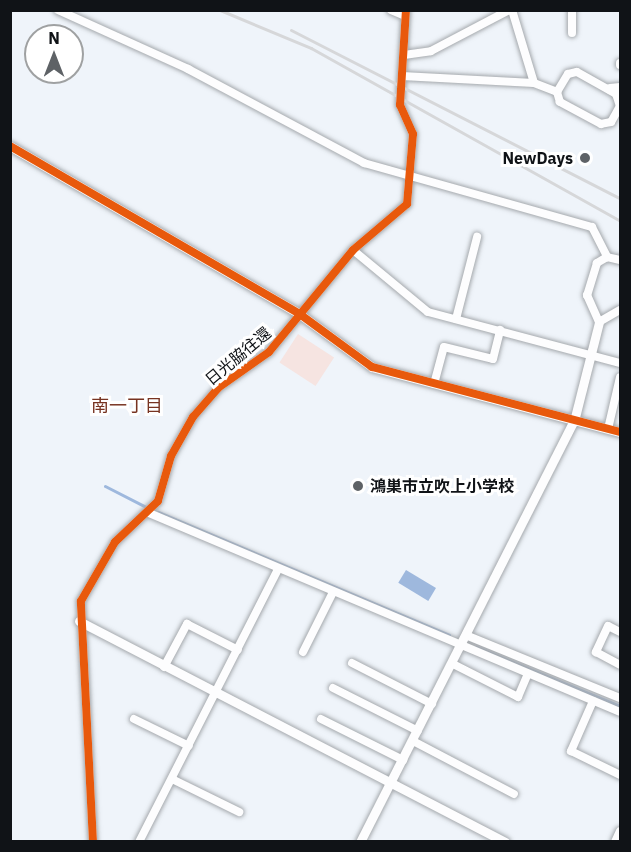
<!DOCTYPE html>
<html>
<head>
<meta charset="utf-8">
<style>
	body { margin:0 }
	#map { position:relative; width:631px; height:852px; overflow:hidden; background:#eff4fa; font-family:"IBM Plex Sans","Noto Sans JP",sans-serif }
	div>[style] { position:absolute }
	.green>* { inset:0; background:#f6e4e1; transform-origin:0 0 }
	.water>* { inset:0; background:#9eb8dd; transform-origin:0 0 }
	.stream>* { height:3px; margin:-1.5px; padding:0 1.5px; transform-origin:1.5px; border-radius:1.5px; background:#9eb8dd }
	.roads { filter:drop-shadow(0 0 2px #a5a9ad) drop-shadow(0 0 2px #a5a9ad) }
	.minor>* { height:8px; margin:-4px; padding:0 4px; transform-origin:4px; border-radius:4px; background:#fdfdfe }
	.tertiary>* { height:9px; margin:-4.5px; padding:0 4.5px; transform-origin:4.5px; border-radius:4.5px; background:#fdfdfe }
	.secondary>* { height:10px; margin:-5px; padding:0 5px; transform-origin:5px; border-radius:5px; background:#fdfdfe }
	.rail>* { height:3px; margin:-1.5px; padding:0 1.5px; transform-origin:1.5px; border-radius:1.5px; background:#d6d7d9 }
	.cycleway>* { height:8px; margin:-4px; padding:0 4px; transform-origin:4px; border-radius:4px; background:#e8590c }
	.dots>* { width:16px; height:16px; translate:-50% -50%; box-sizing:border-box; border:3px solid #fff; border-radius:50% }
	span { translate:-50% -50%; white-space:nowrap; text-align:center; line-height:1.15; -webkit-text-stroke:6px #fff; paint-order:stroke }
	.poi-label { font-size:16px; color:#101317; font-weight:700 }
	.right { translate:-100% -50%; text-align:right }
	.left { translate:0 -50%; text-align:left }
	.street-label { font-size:16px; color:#101317 }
	.neighbourhood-label { font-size:18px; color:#773321 }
	.frame { position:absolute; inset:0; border:12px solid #101317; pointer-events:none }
	.north { position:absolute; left:24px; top:24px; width:60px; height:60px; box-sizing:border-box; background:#fff; border:2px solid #9fa1a2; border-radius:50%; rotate:0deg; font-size:16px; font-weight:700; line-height:24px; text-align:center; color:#101317 }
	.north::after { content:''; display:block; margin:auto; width:21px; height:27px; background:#5e6266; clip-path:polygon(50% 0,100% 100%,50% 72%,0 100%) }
</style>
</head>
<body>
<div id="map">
	<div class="green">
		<div style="left:298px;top:334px;width:43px;height:34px;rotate:33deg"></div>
	</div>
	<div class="water">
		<div style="left:406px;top:570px;width:35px;height:15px;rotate:31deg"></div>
	</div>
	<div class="stream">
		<div style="left:105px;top:486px;width:48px;rotate:27.1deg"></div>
		<div style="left:158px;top:512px;width:316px;rotate:22.9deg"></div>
		<div style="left:476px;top:647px;width:156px;rotate:22.3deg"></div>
	</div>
	<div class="roads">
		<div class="minor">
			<div style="left:58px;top:10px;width:143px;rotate:24.4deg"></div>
			<div style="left:188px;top:69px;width:200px;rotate:28.1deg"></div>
			<div style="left:364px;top:163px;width:237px;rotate:15.7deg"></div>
			<div style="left:592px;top:227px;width:34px;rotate:63deg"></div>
			<div style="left:391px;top:10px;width:15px;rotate:23deg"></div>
			<div style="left:512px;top:10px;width:76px;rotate:73.2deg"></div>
			<div style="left:572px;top:10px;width:23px;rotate:90deg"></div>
			<div style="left:404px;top:55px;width:27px;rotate:-8deg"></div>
			<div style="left:431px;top:51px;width:88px;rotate:-27.7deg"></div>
			<div style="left:620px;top:65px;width:2px;rotate:-90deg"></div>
			<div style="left:577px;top:72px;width:45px;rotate:29.4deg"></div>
			<div style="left:616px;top:94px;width:13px;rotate:72deg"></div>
			<div style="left:620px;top:106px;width:18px;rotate:119deg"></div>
			<div style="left:611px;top:122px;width:10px;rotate:169deg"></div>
			<div style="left:601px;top:124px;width:47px;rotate:-151.8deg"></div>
			<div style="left:560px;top:102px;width:10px;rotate:-107deg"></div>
			<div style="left:557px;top:92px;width:21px;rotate:-59deg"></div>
			<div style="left:568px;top:74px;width:9px;rotate:-13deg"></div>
			<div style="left:402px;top:76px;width:132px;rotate:3deg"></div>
			<div style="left:534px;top:83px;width:25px;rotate:21deg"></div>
			<div style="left:353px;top:250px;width:97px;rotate:39.6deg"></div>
			<div style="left:428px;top:312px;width:199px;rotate:14.9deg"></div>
			<div style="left:620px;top:260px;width:13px;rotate:-167deg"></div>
			<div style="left:607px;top:257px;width:12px;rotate:149deg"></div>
			<div style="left:597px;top:263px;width:34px;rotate:107deg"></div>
			<div style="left:587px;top:295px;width:30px;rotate:66deg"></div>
			<div style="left:599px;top:322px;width:24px;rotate:-30deg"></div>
			<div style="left:456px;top:319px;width:85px;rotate:-75.6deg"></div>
			<div style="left:434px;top:384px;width:38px;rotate:-75deg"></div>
			<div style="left:444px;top:347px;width:50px;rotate:13.8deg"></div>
			<div style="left:493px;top:359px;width:30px;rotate:-76deg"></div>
			<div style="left:608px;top:429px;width:53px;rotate:-77deg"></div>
			<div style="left:149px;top:513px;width:511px;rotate:22.9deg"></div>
			<div style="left:620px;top:632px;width:13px;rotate:-153deg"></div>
			<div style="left:608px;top:626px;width:29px;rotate:115deg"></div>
			<div style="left:596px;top:652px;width:27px;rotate:28deg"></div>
			<div style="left:468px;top:636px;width:164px;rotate:22.2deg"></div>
			<div style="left:303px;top:652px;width:67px;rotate:-63.4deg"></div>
			<div style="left:352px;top:663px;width:90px;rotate:27.1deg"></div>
			<div style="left:453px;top:664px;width:73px;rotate:26.9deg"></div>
			<div style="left:518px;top:697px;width:25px;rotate:-67deg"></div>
			<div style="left:164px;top:667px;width:49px;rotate:-61.9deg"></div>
			<div style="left:187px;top:624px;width:57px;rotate:27deg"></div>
			<div style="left:333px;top:688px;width:95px;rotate:26.8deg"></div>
			<div style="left:593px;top:701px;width:55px;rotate:113.7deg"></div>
			<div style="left:571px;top:751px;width:55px;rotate:26.1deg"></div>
			<div style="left:134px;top:719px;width:61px;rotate:26.1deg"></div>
			<div style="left:321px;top:719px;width:92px;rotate:26.6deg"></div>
			<div style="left:413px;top:741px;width:114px;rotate:27.7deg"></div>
			<div style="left:172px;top:779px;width:75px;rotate:26.2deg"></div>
			<div style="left:93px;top:842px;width:241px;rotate:-92.9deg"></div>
			<div style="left:81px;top:601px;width:68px;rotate:-60deg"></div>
			<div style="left:115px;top:542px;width:59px;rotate:-43.6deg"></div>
			<div style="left:158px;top:501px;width:47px;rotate:-73.9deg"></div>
			<div style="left:171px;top:456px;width:45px;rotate:-60.6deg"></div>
			<div style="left:193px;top:417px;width:38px;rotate:-49deg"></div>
			<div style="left:218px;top:388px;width:62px;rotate:-35.2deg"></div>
			<div style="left:269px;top:352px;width:132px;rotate:-50.5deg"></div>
			<div style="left:353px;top:250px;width:71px;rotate:-40.4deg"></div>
			<div style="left:407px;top:204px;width:70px;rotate:-85.1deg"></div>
			<div style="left:413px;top:134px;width:32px;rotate:-114deg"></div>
			<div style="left:400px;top:105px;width:95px;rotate:-86.4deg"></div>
			<div style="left:139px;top:842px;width:306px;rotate:-63deg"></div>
			<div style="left:615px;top:842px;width:12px;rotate:-66deg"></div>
		</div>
		<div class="tertiary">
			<div style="left:10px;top:146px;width:337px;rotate:30.1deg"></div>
			<div style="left:301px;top:315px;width:88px;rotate:36.2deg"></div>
			<div style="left:372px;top:367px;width:256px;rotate:14.7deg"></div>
			<div style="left:79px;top:621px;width:480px;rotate:27.4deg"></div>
			<div style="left:360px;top:842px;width:472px;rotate:-63.1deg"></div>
			<div style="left:574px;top:421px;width:102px;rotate:-75.8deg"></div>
		</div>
		<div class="secondary">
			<div style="left:610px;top:89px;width:10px;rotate:-6deg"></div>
		</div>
	</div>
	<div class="rail">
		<div style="left:220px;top:10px;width:99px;rotate:22.7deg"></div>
		<div style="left:311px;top:48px;width:354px;rotate:29.2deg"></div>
		<div style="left:291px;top:30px;width:369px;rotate:27.1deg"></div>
	</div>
	<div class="cycleway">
		<div style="left:10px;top:146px;width:337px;rotate:30.1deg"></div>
		<div style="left:301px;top:315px;width:88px;rotate:36.2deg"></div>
		<div style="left:372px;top:367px;width:256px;rotate:14.7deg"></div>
		<div style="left:93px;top:842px;width:241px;rotate:-92.9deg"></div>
		<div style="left:81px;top:601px;width:68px;rotate:-60deg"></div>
		<div style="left:115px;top:542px;width:59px;rotate:-43.6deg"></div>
		<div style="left:158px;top:501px;width:47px;rotate:-73.9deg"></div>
		<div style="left:171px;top:456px;width:45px;rotate:-60.6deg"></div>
		<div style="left:193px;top:417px;width:38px;rotate:-49deg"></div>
		<div style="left:218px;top:388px;width:62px;rotate:-35.2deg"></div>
		<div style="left:269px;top:352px;width:132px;rotate:-50.5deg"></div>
		<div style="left:353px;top:250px;width:71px;rotate:-40.4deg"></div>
		<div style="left:407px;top:204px;width:70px;rotate:-85.1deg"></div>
		<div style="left:413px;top:134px;width:32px;rotate:-114deg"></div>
		<div style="left:400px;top:105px;width:95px;rotate:-86.4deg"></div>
	</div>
	<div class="dots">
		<div style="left:585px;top:158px;background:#5e6266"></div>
		<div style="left:358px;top:486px;background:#5e6266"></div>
	</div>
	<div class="poi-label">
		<span class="right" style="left:573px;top:158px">NewDays</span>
		<span class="left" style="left:370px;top:486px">鴻巣市立吹上小学校</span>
	</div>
	<div class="street-label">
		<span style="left:238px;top:356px;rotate:-40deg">日光脇往還</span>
	</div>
	<div class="neighbourhood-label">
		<span style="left:127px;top:406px">南一丁目</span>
	</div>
	<div class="frame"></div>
	<div class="north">N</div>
</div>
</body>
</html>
